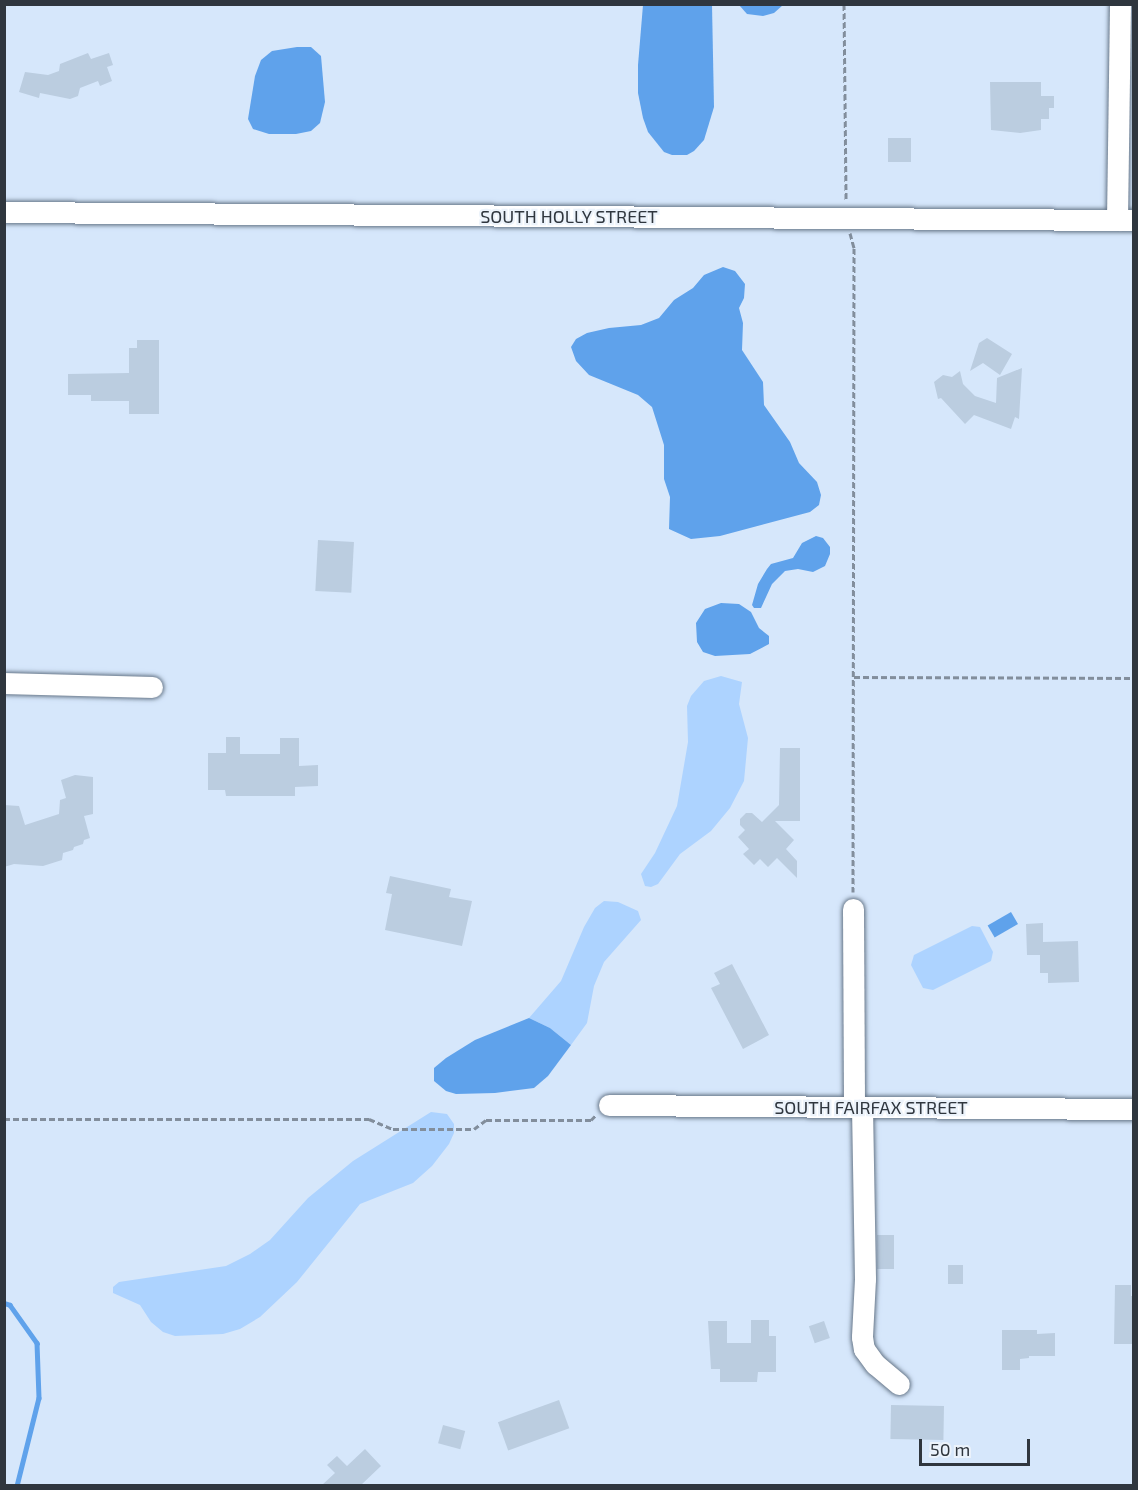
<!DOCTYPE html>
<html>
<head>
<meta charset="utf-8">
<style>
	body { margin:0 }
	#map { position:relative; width:1138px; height:1490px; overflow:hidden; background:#d6e7fb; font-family:"Exo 2",sans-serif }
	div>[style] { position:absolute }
	.green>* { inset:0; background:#add3ff }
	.water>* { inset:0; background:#5fa2eb; transform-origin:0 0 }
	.stream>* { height:4.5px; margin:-2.25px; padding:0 2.25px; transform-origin:2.25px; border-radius:2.25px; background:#5fa2eb }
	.building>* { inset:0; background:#bbcde0; transform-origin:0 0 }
	.path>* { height:3px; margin-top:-1.5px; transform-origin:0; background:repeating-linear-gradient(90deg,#828e9c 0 6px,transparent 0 9px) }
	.roads { filter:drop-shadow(0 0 2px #677789) drop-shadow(0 0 2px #677789) }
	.minor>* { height:21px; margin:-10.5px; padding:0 10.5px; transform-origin:10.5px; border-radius:10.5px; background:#fff }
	span { translate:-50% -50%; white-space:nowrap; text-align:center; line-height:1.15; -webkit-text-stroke:4.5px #ecf3fb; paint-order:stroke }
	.street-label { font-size:18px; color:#2f363e }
	.frame { position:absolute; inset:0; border:6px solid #2f363e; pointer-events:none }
	.scale { position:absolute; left:919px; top:1439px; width:111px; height:27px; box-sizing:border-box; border:3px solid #2f363e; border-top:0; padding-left:8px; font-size:18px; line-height:21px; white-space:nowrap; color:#2f363e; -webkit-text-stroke:4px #ecf3fb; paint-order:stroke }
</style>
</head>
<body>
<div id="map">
	<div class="green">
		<div style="clip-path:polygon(721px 676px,742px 682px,739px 704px,748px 738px,744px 781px,730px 808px,711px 831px,680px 854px,658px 884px,651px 887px,645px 886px,641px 874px,655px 853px,677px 806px,688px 742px,687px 706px,691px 696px,704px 681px)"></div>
		<div style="clip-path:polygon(604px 901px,618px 902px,638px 911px,641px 920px,604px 962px,594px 986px,587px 1023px,571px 1045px,550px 1028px,529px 1018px,561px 981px,584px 927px,595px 908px)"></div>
		<div style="clip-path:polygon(972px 926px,980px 927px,993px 952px,991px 961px,933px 990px,923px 988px,911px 965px,914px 955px)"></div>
		<div style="clip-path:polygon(431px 1112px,447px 1114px,454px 1124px,454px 1133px,449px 1144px,432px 1166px,413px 1183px,360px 1204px,297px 1282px,260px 1317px,240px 1329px,223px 1334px,175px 1336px,163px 1332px,151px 1322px,140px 1305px,113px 1293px,113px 1287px,119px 1282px,226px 1266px,250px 1254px,270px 1240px,308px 1198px,353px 1161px)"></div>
	</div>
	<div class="water">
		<div style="clip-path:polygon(643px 5px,712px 5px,714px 107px,704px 140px,694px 151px,687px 155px,672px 155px,664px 152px,648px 132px,643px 118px,638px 93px,638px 65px)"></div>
		<div style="clip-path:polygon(739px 5px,739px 4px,783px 5px,774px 13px,763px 16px,747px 14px)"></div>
		<div style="clip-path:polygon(297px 47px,311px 47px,321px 56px,325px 102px,320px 123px,311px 131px,296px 134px,269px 134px,253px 129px,248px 119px,255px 76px,261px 60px,272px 51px)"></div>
		<div style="clip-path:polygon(723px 267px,735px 271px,745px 284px,744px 298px,739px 308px,743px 323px,742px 350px,763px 382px,764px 405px,790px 442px,799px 463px,817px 482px,821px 495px,819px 505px,810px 512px,720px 536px,691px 539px,669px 529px,670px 497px,664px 479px,664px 445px,652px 407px,638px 395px,589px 375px,576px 361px,571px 347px,576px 339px,587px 333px,609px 328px,641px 325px,659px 318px,674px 300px,693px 288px,704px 275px)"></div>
		<div style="clip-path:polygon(816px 536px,823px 538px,830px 547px,830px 554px,825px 566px,813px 572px,798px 569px,785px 571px,772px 584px,761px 608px,754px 608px,752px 605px,758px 584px,767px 569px,771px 564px,793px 558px,802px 543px)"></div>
		<div style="clip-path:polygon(721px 603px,739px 604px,751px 612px,759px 628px,769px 636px,769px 644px,750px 654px,715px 656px,703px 652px,697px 642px,696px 623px,705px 609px)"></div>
		<div style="left:1011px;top:912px;width:14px;height:27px;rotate:60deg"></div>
		<div style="clip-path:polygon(529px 1018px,550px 1028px,571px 1045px,548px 1076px,534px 1088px,495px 1093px,456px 1094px,446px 1091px,434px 1081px,434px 1068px,446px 1058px,475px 1040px)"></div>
	</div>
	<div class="stream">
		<div style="left:4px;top:1303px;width:6px;rotate:18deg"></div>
		<div style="left:10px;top:1305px;width:47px;rotate:54.6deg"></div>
		<div style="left:37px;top:1343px;width:55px;rotate:87.9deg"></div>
		<div style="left:39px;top:1398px;width:91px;rotate:104deg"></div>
	</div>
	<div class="building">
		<div style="clip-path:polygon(88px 53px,91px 59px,109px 53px,113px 65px,107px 67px,112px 81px,100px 86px,98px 81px,80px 88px,78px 96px,70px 99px,40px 93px,39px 98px,19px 92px,25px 72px,48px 75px,59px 71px,60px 64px)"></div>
		<div style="clip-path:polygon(990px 82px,1041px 82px,1041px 96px,1054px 96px,1054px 108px,1049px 108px,1049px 119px,1041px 119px,1041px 130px,1020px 133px,991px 130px)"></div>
		<div style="left:888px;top:138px;width:23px;height:24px"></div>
		<div style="clip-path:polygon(987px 338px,1012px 354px,1000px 375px,983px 363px,970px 371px,979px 343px)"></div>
		<div style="clip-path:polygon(137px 340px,159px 340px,159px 414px,129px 414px,129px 401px,91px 401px,91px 395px,68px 395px,68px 374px,129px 373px,129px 348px,137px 348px)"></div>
		<div style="clip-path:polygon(1022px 368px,1019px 419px,1015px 417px,1011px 429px,974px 415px,965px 424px,941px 398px,938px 399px,934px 382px,943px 375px,952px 377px,960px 371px,963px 384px,975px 396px,996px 403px,997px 378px)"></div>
		<div style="left:318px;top:540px;width:36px;height:51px;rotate:3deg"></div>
		<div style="clip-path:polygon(226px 737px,240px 737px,240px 754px,280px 754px,280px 738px,299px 738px,299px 766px,318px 765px,318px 786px,295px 787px,295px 796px,226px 796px,225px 790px,208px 790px,208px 753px,226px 753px)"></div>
		<div style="clip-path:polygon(780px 748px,800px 748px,800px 821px,775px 821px,794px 840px,786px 849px,797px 861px,797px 878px,777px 858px,768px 867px,760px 859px,754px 865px,743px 854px,749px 849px,738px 837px,745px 830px,740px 825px,740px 819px,746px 813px,752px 813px,762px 822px,779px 805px)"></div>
		<div style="clip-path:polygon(75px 775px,93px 777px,93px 814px,84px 816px,90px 838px,84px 840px,83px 844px,74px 847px,73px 850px,63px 853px,62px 860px,43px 866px,14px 864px,4px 867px,4px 805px,19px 806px,25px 825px,59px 814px,60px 800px,66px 798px,61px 780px)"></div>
		<div style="clip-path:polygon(390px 876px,451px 889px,449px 897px,472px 901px,462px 946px,385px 930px,392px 894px,386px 893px)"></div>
		<div style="clip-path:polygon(1043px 923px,1043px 942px,1078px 941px,1079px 982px,1048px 983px,1048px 973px,1040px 973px,1040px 955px,1027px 955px,1026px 924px)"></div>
		<div style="clip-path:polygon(732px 964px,769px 1035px,743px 1049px,711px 988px,720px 984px,714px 973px)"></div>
		<div style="left:877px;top:1235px;width:17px;height:34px"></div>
		<div style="left:948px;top:1265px;width:15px;height:19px"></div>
		<div style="clip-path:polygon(1115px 1285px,1131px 1285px,1131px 1296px,1134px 1296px,1134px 1344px,1114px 1344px)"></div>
		<div style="clip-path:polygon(751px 1320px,769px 1320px,769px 1336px,776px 1336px,776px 1372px,758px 1372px,757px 1382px,720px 1382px,720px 1369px,711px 1369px,708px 1321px,727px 1321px,727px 1343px,751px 1343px)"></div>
		<div style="left:824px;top:1321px;width:18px;height:16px;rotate:71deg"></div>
		<div style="clip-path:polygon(1002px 1330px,1037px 1330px,1037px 1334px,1055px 1333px,1055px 1356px,1029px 1356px,1029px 1358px,1020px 1359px,1020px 1370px,1002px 1370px)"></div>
		<div style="left:559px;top:1400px;width:30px;height:65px;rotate:70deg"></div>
		<div style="left:891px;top:1405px;width:53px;height:34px;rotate:1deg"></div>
		<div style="left:443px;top:1425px;width:23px;height:19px;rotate:15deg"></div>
		<div style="clip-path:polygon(365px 1449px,381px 1466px,361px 1485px,322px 1485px,335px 1473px,327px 1465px,337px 1456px,347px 1466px)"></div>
	</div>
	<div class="path">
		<div style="left:844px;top:4px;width:196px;rotate:89.4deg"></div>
		<div style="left:850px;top:233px;width:16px;rotate:75deg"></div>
		<div style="left:854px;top:248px;width:644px;rotate:90.09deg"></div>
		<div style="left:854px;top:677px;width:280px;rotate:0.2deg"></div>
		<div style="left:4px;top:1119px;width:365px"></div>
		<div style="left:369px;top:1119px;width:26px;rotate:23deg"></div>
		<div style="left:393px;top:1129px;width:81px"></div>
		<div style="left:474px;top:1129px;width:15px;rotate:-37deg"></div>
		<div style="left:486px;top:1120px;width:105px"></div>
		<div style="left:591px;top:1120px;width:7px;rotate:-45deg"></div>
		<div style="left:4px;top:1384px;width:8px;rotate:90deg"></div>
	</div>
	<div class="roads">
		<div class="minor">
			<div style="left:4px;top:212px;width:1130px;rotate:0.41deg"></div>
			<div style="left:1117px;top:220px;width:216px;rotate:-89.2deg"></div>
			<div style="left:4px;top:683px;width:148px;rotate:1.5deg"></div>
			<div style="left:853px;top:909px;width:198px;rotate:89.7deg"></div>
			<div style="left:609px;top:1105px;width:525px;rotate:0.44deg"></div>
			<div style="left:862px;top:1107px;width:172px;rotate:89deg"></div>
			<div style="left:865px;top:1279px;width:58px;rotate:93deg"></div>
			<div style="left:862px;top:1337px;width:12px;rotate:81deg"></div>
			<div style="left:864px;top:1349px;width:19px;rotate:54deg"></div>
			<div style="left:875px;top:1364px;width:31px;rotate:40deg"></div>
		</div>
	</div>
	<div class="street-label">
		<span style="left:569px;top:216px">SOUTH HOLLY STREET</span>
		<span style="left:871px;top:1107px">SOUTH FAIRFAX STREET</span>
	</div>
	<div class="frame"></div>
	<div class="scale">50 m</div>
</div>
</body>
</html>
